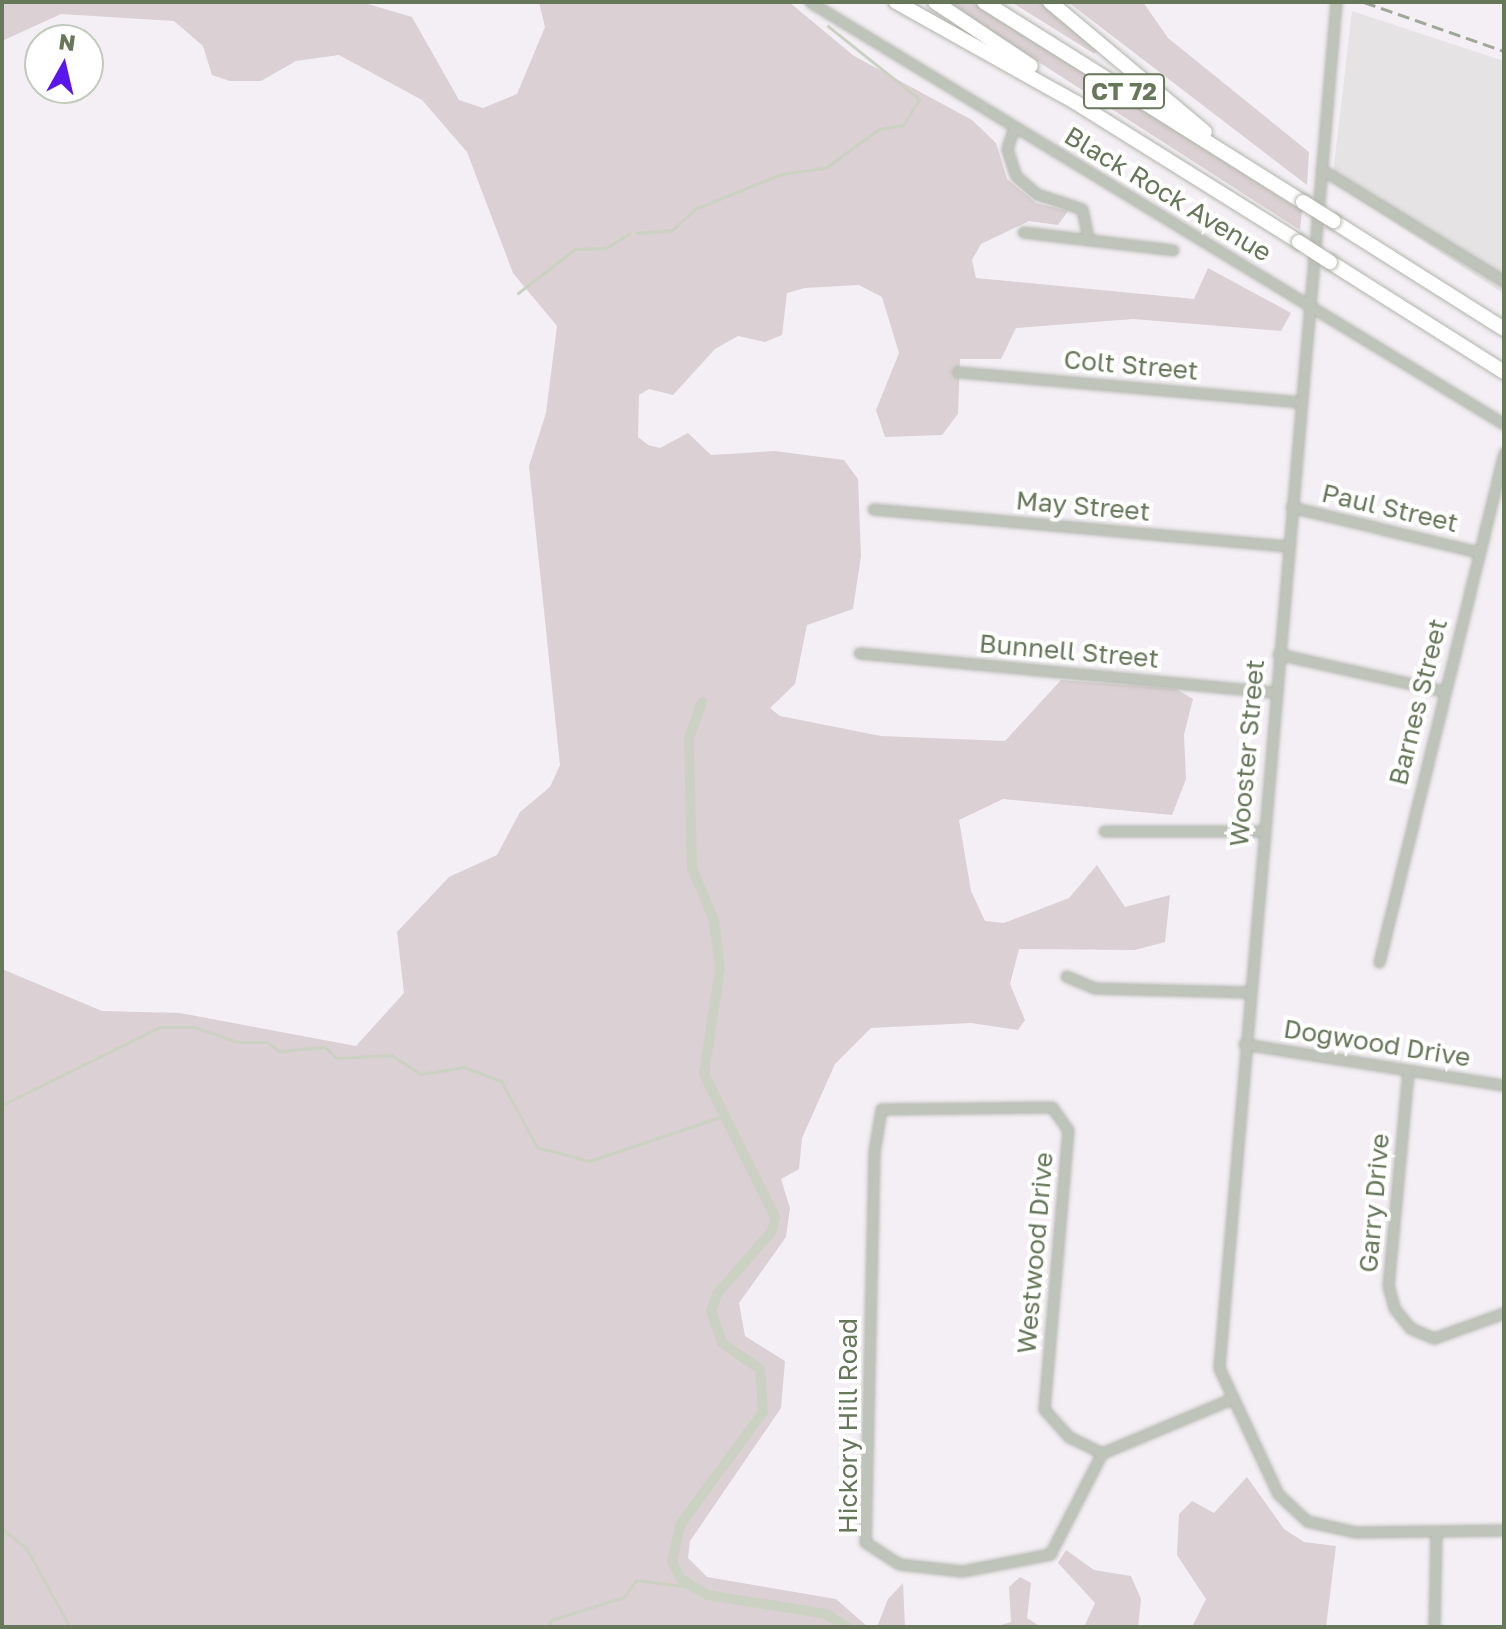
<!DOCTYPE html>
<html>
<head>
<meta charset="utf-8">
<style>
	body { margin:0 }
	#map { position:relative; width:1506px; height:1629px; overflow:hidden; background:#f4eff4; font-family:"Golos Text",sans-serif }
	div>[style] { position:absolute }
	.built>* { inset:0; background:#e5e3e4 }
	.green>* { inset:0; background:#dbd0d3 }
	.stream>* { height:3px; margin:-1.5px; padding:0 1.5px; transform-origin:1.5px; border-radius:1.5px; background:#ccd2c3 }
	.canal>* { height:10px; margin:-5px; padding:0 5px; transform-origin:5px; border-radius:5px; background:#ccd2c3 }
	.roads { filter:drop-shadow(0 0 2px #b1b5ac) drop-shadow(0 0 2px #b1b5ac) }
	.minor>* { height:9px; margin:-4.5px; padding:0 4.5px; transform-origin:4.5px; border-radius:4.5px; background:#bfc4bb }
	.highway>* { height:14px; margin:-7px; padding:0 7px; transform-origin:7px; border-radius:7px; background:#fff }
	.rail>* { height:3px; margin-top:-1.5px; transform-origin:0; background:repeating-linear-gradient(90deg,#a1a89a 0 12px,transparent 0 18px) }
	.bridges { filter:drop-shadow(0 0 2px #b1b5ac) drop-shadow(0 0 2px #b1b5ac) }
	.highway-bridge>* { height:14px; margin:-7px; padding:0 7px; transform-origin:7px; border-radius:7px; background:#fff }
	span { translate:-50% -50%; white-space:nowrap; text-align:center; line-height:1.15; -webkit-text-stroke:8px #fff; paint-order:stroke }
	.shield-label span { padding:2px 6px; background:#fff; border:2px solid; border-radius:6px; -webkit-text-stroke-width:0 }
	.shield-label { font-size:24px; color:#677759; font-weight:700 }
	.street-label { font-size:26px; color:#677759 }
	.frame { position:absolute; inset:0; border:4px solid #677759; pointer-events:none }
	.north { position:absolute; left:24px; top:24px; width:80px; height:80px; box-sizing:border-box; background:#fff; border:2px solid #c2c9bd; border-radius:50%; rotate:8deg; font-size:22px; font-weight:700; line-height:32px; text-align:center; color:#677759 }
	.north::after { content:''; display:block; margin:auto; width:28px; height:36px; background:#5916ed; clip-path:polygon(50% 0,100% 100%,50% 72%,0 100%) }
</style>
</head>
<body>
<div id="map">
	<div class="built">
		<div style="clip-path:polygon(1352px 11px,1504px 61px,1504px 294px,1332px 182px)"></div>
	</div>
	<div class="green">
		<div style="clip-path:polygon(2px 2px,361px 2px,412px 17px,459px 100px,483px 108px,517px 94px,545px 27px,539px 2px,789px 2px,854px 56px,972px 120px,996px 143px,1007px 179px,1036px 203px,1068px 211px,1058px 225px,1029px 221px,981px 244px,972px 260px,976px 278px,1194px 299px,1208px 268px,1291px 313px,1281px 331px,1133px 319px,1016px 328px,1001px 359px,960px 359px,958px 414px,942px 435px,885px 437px,876px 410px,899px 353px,882px 297px,859px 285px,805px 288px,787px 293px,782px 335px,765px 342px,738px 336px,715px 349px,673px 395px,649px 389px,639px 395px,638px 437px,648px 445px,660px 448px,688px 433px,711px 455px,774px 451px,844px 460px,858px 479px,861px 556px,853px 609px,807px 625px,795px 684px,770px 708px,780px 716px,881px 736px,1005px 741px,1061px 680px,1176px 689px,1193px 699px,1184px 735px,1186px 779px,1172px 815px,1003px 799px,959px 820px,971px 891px,985px 921px,1004px 923px,1069px 898px,1097px 865px,1125px 907px,1170px 895px,1165px 942px,1135px 950px,1019px 949px,1010px 984px,1025px 1020px,1018px 1030px,971px 1023px,871px 1028px,835px 1064px,802px 1138px,799px 1169px,781px 1179px,790px 1208px,786px 1237px,739px 1303px,745px 1336px,785px 1361px,781px 1408px,690px 1541px,688px 1558px,707px 1577px,836px 1599px,868px 1627px,2px 1627px,2px 969px,102px 1011px,180px 1013px,356px 1046px,404px 993px,397px 932px,449px 877px,497px 855px,520px 812px,550px 787px,560px 765px,529px 466px,546px 413px,557px 326px,513px 273px,467px 152px,422px 100px,339px 55px,296px 61px,261px 81px,230px 81px,212px 75px,203px 46px,174px 21px,61px 14px,2px 41px)"></div>
		<div style="clip-path:polygon(945px 2px,974px 2px,1302px 211px,1300px 230px)"></div>
		<div style="clip-path:polygon(1011px 2px,1042px 2px,1098px 52px,1093px 53px)"></div>
		<div style="clip-path:polygon(1068px 2px,1143px 2px,1168px 38px,1309px 152px,1307px 185px)"></div>
		<div style="clip-path:polygon(1247px 1477px,1284px 1529px,1304px 1542px,1336px 1546px,1326px 1627px,1192px 1627px,1206px 1599px,1177px 1555px,1179px 1514px,1192px 1501px,1214px 1513px)"></div>
		<div style="clip-path:polygon(1066px 1550px,1094px 1570px,1131px 1576px,1141px 1599px,1138px 1627px,1084px 1627px,1095px 1603px,1058px 1563px)"></div>
		<div style="clip-path:polygon(1020px 1577px,1031px 1583px,1027px 1618px,1041px 1627px,995px 1627px,1011px 1622px,1009px 1587px)"></div>
		<div style="clip-path:polygon(903px 1583px,905px 1627px,877px 1627px,888px 1599px)"></div>
	</div>
	<div class="stream">
		<div style="left:637px;top:233px;width:35px;rotate:-5deg"></div>
		<div style="left:672px;top:230px;width:31px;rotate:-42deg"></div>
		<div style="left:695px;top:209px;width:93px;rotate:-22.1deg"></div>
		<div style="left:781px;top:174px;width:44px;rotate:-7.8deg"></div>
		<div style="left:825px;top:168px;width:67px;rotate:-35.8deg"></div>
		<div style="left:879px;top:129px;width:24px;rotate:-9deg"></div>
		<div style="left:903px;top:125px;width:31px;rotate:-58deg"></div>
		<div style="left:919px;top:99px;width:117px;rotate:-141.3deg"></div>
		<div style="left:518px;top:293px;width:72px;rotate:-37.7deg"></div>
		<div style="left:575px;top:249px;width:31px;rotate:-2deg"></div>
		<div style="left:606px;top:248px;width:28px;rotate:-32deg"></div>
		<div style="left:2px;top:1105px;width:176px;rotate:-26.3deg"></div>
		<div style="left:160px;top:1027px;width:34px"></div>
		<div style="left:194px;top:1027px;width:46px;rotate:18.8deg"></div>
		<div style="left:238px;top:1042px;width:29px"></div>
		<div style="left:267px;top:1042px;width:15px;rotate:37deg"></div>
		<div style="left:279px;top:1051px;width:46px;rotate:-5deg"></div>
		<div style="left:325px;top:1047px;width:16px;rotate:45deg"></div>
		<div style="left:336px;top:1058px;width:55px;rotate:-3.1deg"></div>
		<div style="left:391px;top:1055px;width:35px;rotate:33deg"></div>
		<div style="left:420px;top:1074px;width:45px;rotate:-9deg"></div>
		<div style="left:464px;top:1067px;width:40px;rotate:21deg"></div>
		<div style="left:501px;top:1081px;width:75px;rotate:61.4deg"></div>
		<div style="left:537px;top:1147px;width:54px;rotate:15.1deg"></div>
		<div style="left:589px;top:1161px;width:138px;rotate:-18.6deg"></div>
		<div style="left:2px;top:1529px;width:31px;rotate:38deg"></div>
		<div style="left:26px;top:1548px;width:90px;rotate:60.9deg"></div>
		<div style="left:548px;top:1627px;width:8px;rotate:-67deg"></div>
		<div style="left:551px;top:1620px;width:77px;rotate:-17.5deg"></div>
		<div style="left:624px;top:1597px;width:21px;rotate:-55deg"></div>
		<div style="left:636px;top:1580px;width:55px;rotate:7.3deg"></div>
	</div>
	<div class="canal">
		<div style="left:702px;top:702px;width:38px;rotate:110deg"></div>
		<div style="left:689px;top:738px;width:130px;rotate:88.7deg"></div>
		<div style="left:692px;top:868px;width:56px;rotate:67.1deg"></div>
		<div style="left:714px;top:920px;width:49px;rotate:83deg"></div>
		<div style="left:720px;top:969px;width:106px;rotate:98.7deg"></div>
		<div style="left:704px;top:1074px;width:160px;rotate:63.6deg"></div>
		<div style="left:775px;top:1217px;width:14px;rotate:102deg"></div>
		<div style="left:772px;top:1231px;width:84px;rotate:131.1deg"></div>
		<div style="left:717px;top:1294px;width:18px;rotate:109deg"></div>
		<div style="left:711px;top:1311px;width:34px;rotate:71deg"></div>
		<div style="left:722px;top:1343px;width:46px;rotate:34.4deg"></div>
		<div style="left:760px;top:1369px;width:43px;rotate:86deg"></div>
		<div style="left:763px;top:1412px;width:140px;rotate:126.3deg"></div>
		<div style="left:680px;top:1525px;width:38px;rotate:102deg"></div>
		<div style="left:672px;top:1562px;width:19px;rotate:62deg"></div>
		<div style="left:681px;top:1579px;width:31px;rotate:31deg"></div>
		<div style="left:708px;top:1595px;width:120px;rotate:9.1deg"></div>
		<div style="left:826px;top:1614px;width:25px;rotate:32deg"></div>
	</div>
	<div class="roads">
		<div class="minor">
			<div style="left:810px;top:2px;width:812px;rotate:31.3deg"></div>
			<div style="left:1336px;top:2px;width:1371px;rotate:94.9deg"></div>
			<div style="left:1219px;top:1368px;width:139px;rotate:64.9deg"></div>
			<div style="left:1278px;top:1494px;width:40px;rotate:43deg"></div>
			<div style="left:1307px;top:1521px;width:49px;rotate:12.9deg"></div>
			<div style="left:1355px;top:1532px;width:149px;rotate:-0.8deg"></div>
			<div style="left:1014px;top:127px;width:23px;rotate:108deg"></div>
			<div style="left:1007px;top:149px;width:28px;rotate:72deg"></div>
			<div style="left:1016px;top:176px;width:28px;rotate:41deg"></div>
			<div style="left:1037px;top:194px;width:47px;rotate:18.4deg"></div>
			<div style="left:1082px;top:209px;width:29px;rotate:78deg"></div>
			<div style="left:1321px;top:169px;width:215px;rotate:31.5deg"></div>
			<div style="left:1023px;top:232px;width:151px;rotate:6.8deg"></div>
			<div style="left:958px;top:372px;width:343px;rotate:5deg"></div>
			<div style="left:1291px;top:507px;width:193px;rotate:13.5deg"></div>
			<div style="left:873px;top:509px;width:418px;rotate:5.1deg"></div>
			<div style="left:859px;top:653px;width:418px;rotate:5.4deg"></div>
			<div style="left:1278px;top:654px;width:169px;rotate:12.6deg"></div>
			<div style="left:1104px;top:831px;width:158px"></div>
			<div style="left:1379px;top:962px;width:524px;rotate:-76.2deg"></div>
			<div style="left:1066px;top:976px;width:30px;rotate:23deg"></div>
			<div style="left:1094px;top:988px;width:154px;rotate:1.5deg"></div>
			<div style="left:1244px;top:1044px;width:263px;rotate:9deg"></div>
			<div style="left:1408px;top:1071px;width:215px;rotate:95.3deg"></div>
			<div style="left:1388px;top:1285px;width:24px;rotate:75deg"></div>
			<div style="left:1394px;top:1308px;width:26px;rotate:51deg"></div>
			<div style="left:1410px;top:1328px;width:26px;rotate:23deg"></div>
			<div style="left:1434px;top:1338px;width:74px;rotate:-19.7deg"></div>
			<div style="left:1102px;top:1453px;width:37px;rotate:-154deg"></div>
			<div style="left:1069px;top:1437px;width:38px;rotate:-132deg"></div>
			<div style="left:1044px;top:1409px;width:280px;rotate:-85.1deg"></div>
			<div style="left:1068px;top:1130px;width:28px;rotate:-125deg"></div>
			<div style="left:1052px;top:1107px;width:171px;rotate:179.3deg"></div>
			<div style="left:881px;top:1109px;width:44px;rotate:99.2deg"></div>
			<div style="left:874px;top:1152px;width:390px;rotate:91.3deg"></div>
			<div style="left:865px;top:1542px;width:40px;rotate:32.9deg"></div>
			<div style="left:899px;top:1564px;width:63px;rotate:6.3deg"></div>
			<div style="left:962px;top:1571px;width:90px;rotate:-10.9deg"></div>
			<div style="left:1050px;top:1554px;width:114px;rotate:-62.8deg"></div>
			<div style="left:1102px;top:1453px;width:138px;rotate:-22.7deg"></div>
			<div style="left:1434px;top:1627px;width:96px;rotate:-88.8deg"></div>
		</div>
		<div class="highway">
			<div style="left:896px;top:2px;width:205px;rotate:29.2deg"></div>
			<div style="left:1075px;top:102px;width:264px;rotate:32deg"></div>
			<div style="left:935px;top:2px;width:115px;rotate:33.7deg"></div>
			<div style="left:984px;top:2px;width:377px;rotate:32.1deg"></div>
			<div style="left:1050px;top:2px;width:202px;rotate:40deg"></div>
			<div style="left:1333px;top:221px;width:202px;rotate:32.3deg"></div>
			<div style="left:1330px;top:262px;width:206px;rotate:32.3deg"></div>
		</div>
	</div>
	<div class="rail">
		<div style="left:1364px;top:2px;width:148px;rotate:19.3deg"></div>
	</div>
	<div class="bridges">
		<div class="highway-bridge">
			<div style="left:1303px;top:202px;width:36px;rotate:32deg"></div>
			<div style="left:1299px;top:242px;width:37px;rotate:33deg"></div>
		</div>
	</div>
	<div class="shield-label">
		<span style="left:1124px;top:91px">CT 72</span>
	</div>
	<div class="street-label">
		<span style="left:1168px;top:194px;rotate:31deg">Black Rock Avenue</span>
		<span style="left:1131px;top:365px;rotate:5deg">Colt Street</span>
		<span style="left:1083px;top:506px;rotate:5deg">May Street</span>
		<span style="left:1390px;top:508px;rotate:13deg">Paul Street</span>
		<span style="left:1069px;top:651px;rotate:5deg">Bunnell Street</span>
		<span style="left:1418px;top:702px;rotate:-76deg">Barnes Street</span>
		<span style="left:1247px;top:753px;rotate:-85deg">Wooster Street</span>
		<span style="left:1377px;top:1043px;rotate:9deg">Dogwood Drive</span>
		<span style="left:1374px;top:1203px;rotate:-85deg">Garry Drive</span>
		<span style="left:1035px;top:1253px;rotate:-85deg">Westwood Drive</span>
		<span style="left:848px;top:1426px;rotate:-90deg">Hickory Hill Road</span>
	</div>
	<div class="frame"></div>
	<div class="north">N</div>
</div>
</body>
</html>
